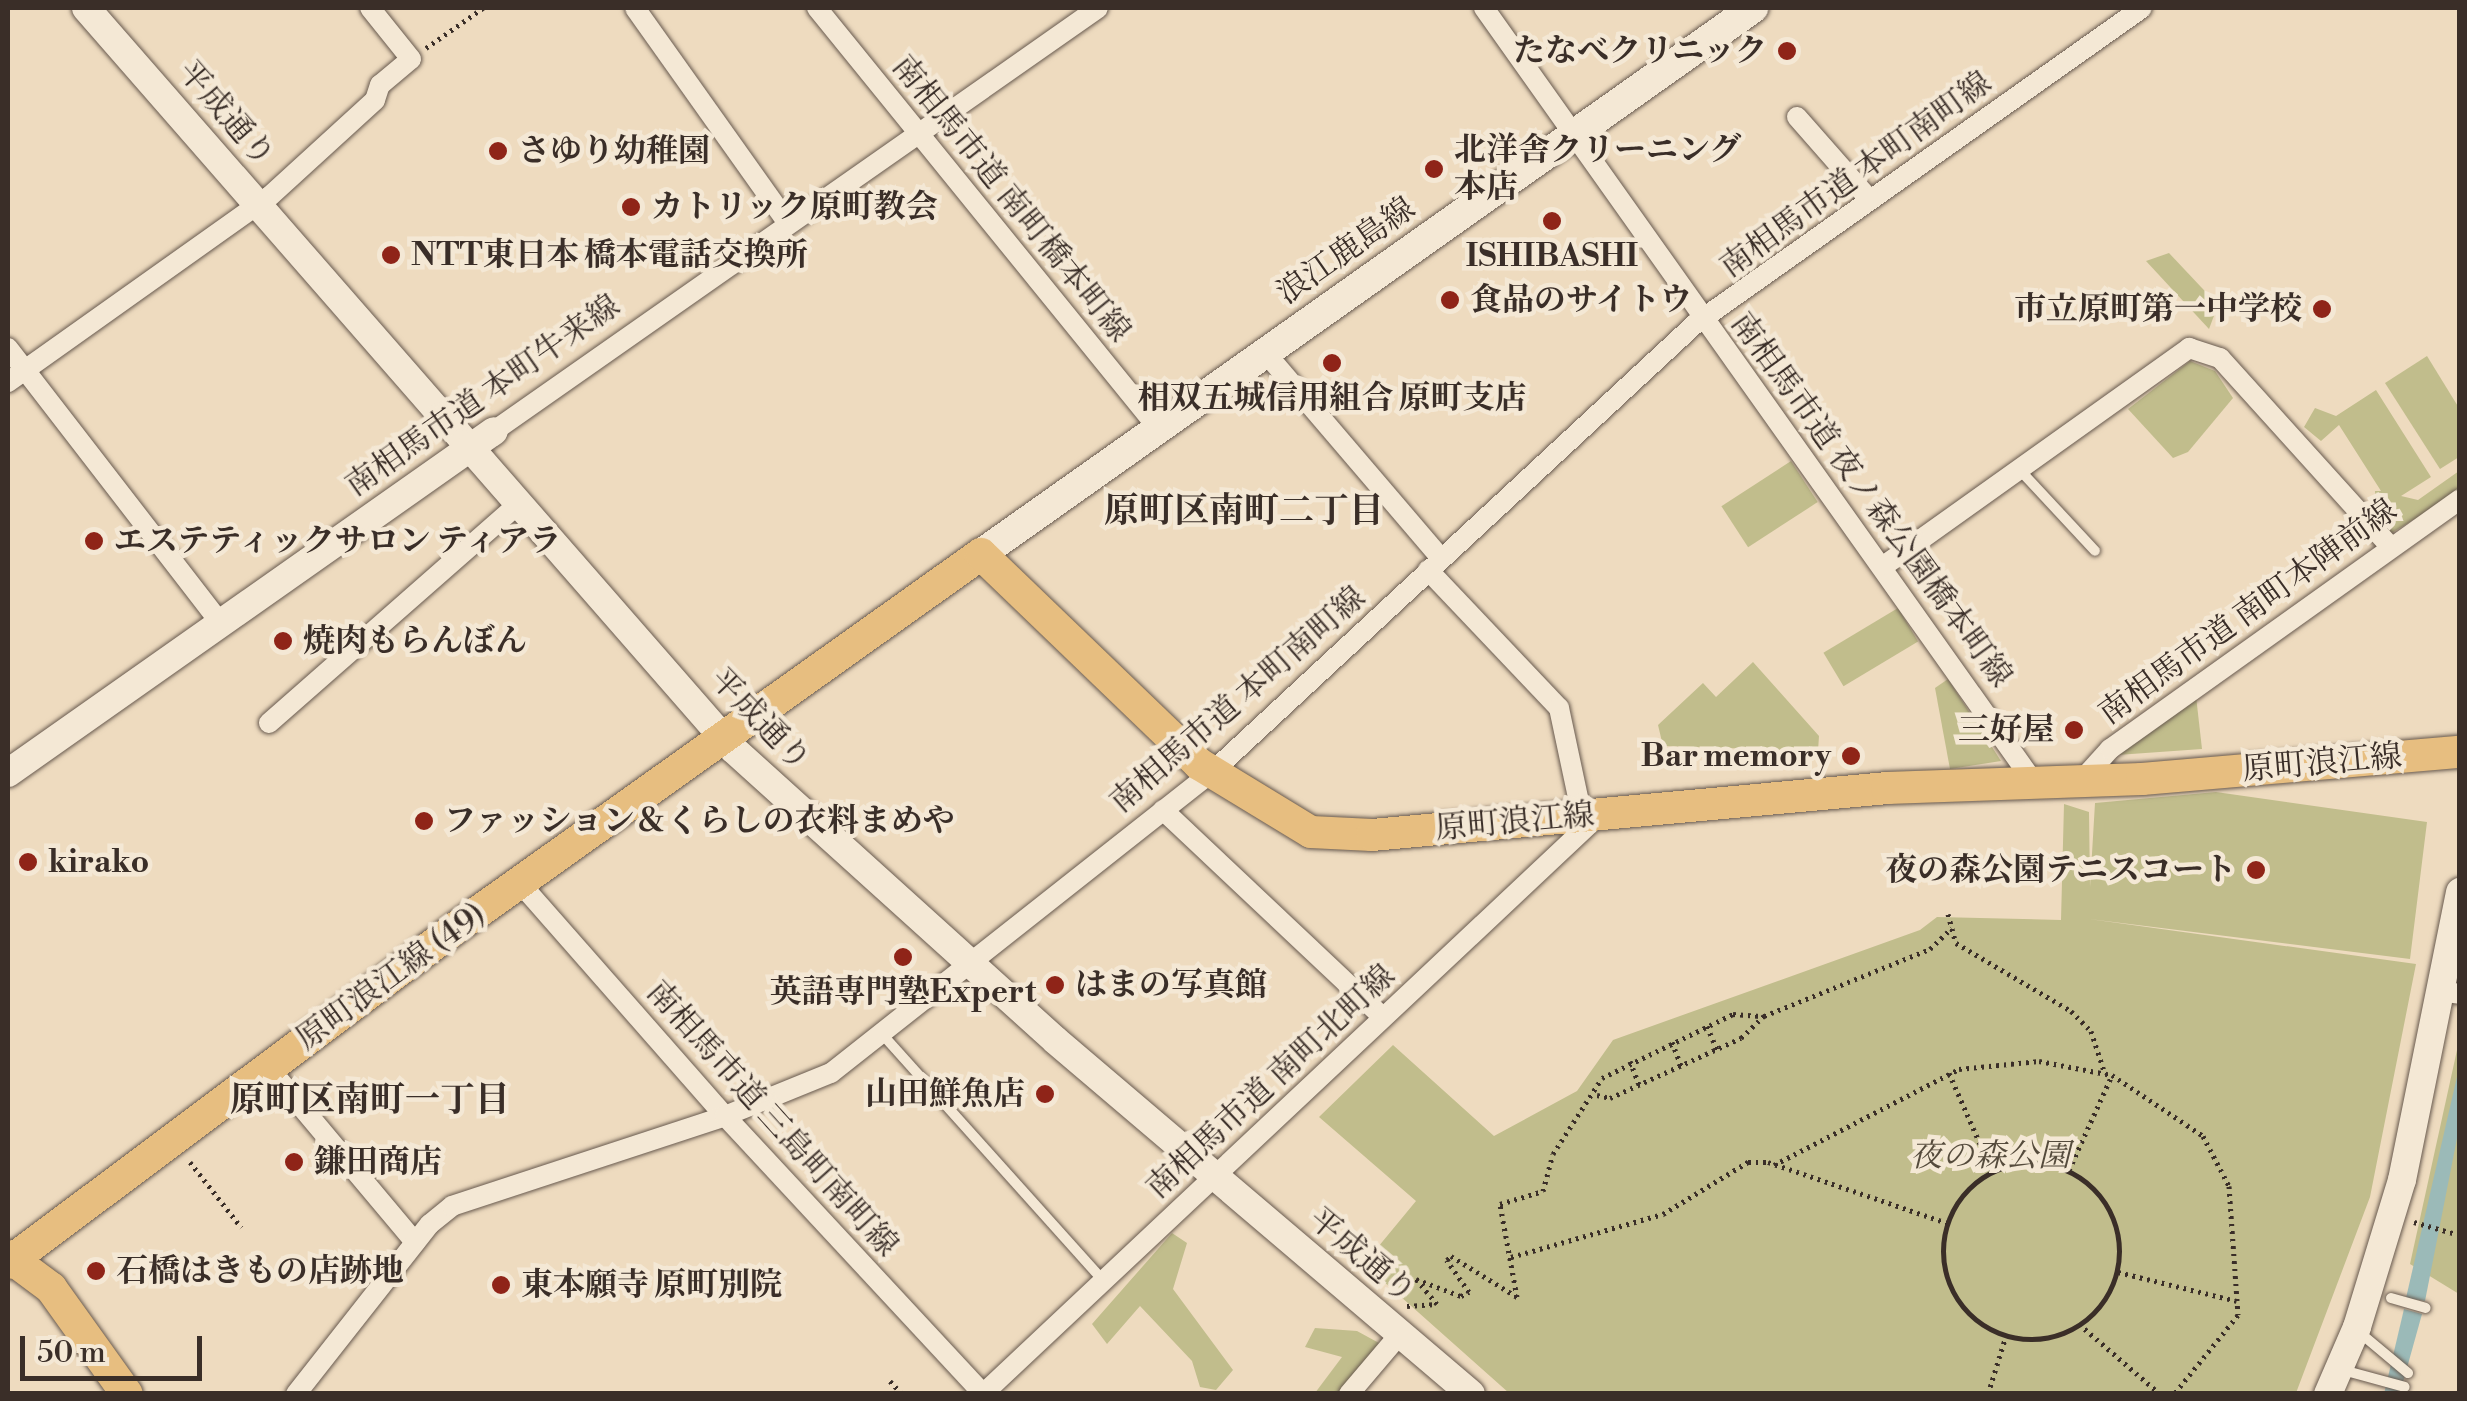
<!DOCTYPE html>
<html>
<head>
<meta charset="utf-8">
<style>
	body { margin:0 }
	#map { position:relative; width:2467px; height:1401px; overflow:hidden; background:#eedbbf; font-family:"Libre Bodoni","Noto Serif JP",serif }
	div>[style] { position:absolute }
	.green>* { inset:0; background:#c1bd8c; transform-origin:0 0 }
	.water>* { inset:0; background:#9bbab8 }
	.path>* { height:5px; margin-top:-2.5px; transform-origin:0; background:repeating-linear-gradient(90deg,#3a2e28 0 2.5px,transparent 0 7.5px) }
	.path>.ring { margin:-2.5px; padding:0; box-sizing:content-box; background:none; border:5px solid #3a2e28; border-radius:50% }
	.roads { filter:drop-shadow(0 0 2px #67594e) drop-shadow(0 0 2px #67594e) }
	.service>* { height:10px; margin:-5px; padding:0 5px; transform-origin:5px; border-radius:5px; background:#f4e8d5 }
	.minor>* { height:20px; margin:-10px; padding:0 10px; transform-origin:10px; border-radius:10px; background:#f4e8d5 }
	.tertiary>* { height:28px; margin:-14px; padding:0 14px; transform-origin:14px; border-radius:14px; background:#f4e8d5 }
	.secondary>* { height:30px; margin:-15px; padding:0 15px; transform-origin:15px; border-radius:15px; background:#f4e8d5 }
	.primary>* { height:32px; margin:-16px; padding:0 16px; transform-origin:16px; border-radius:16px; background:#e7be80 }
	.dots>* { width:28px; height:28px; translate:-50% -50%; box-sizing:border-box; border:5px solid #f4e8d5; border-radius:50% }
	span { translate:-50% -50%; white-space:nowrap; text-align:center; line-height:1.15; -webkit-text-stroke:9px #f4e8d5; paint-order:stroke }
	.poi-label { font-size:32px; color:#3a2e28; font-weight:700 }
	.right { translate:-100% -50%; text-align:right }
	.left { translate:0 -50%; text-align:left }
	.street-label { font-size:32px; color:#3a2e28 }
	.park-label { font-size:32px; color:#554b3c; font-style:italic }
	.neighbourhood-label { font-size:35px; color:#3a2e28; font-weight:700 }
	.frame { position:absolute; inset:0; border:10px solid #3a2e28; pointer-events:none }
	.scale { position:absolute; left:20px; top:1336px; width:182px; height:45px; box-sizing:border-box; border:5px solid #3a2e28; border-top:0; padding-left:12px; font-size:30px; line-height:35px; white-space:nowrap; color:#3a2e28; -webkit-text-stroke:8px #f4e8d5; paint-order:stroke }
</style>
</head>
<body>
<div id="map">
	<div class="green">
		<div style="clip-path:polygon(2169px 253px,2218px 305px,2209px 329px,2146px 261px)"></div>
		<div style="clip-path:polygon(2427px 356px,2459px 408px,2459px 457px,2440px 469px,2385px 383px)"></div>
		<div style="clip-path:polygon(2190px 361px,2215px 371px,2233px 398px,2188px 452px,2173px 458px,2128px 409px)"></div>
		<div style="clip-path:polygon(2376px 390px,2431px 477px,2401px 496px,2418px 500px,2459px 471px,2459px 492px,2390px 534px,2376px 513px,2375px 491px,2381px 491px,2339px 425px,2321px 441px,2304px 427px,2315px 408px,2336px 416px)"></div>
		<div style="left:1791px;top:461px;width:49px;height:83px;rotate:57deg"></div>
		<div style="left:1898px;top:608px;width:39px;height:87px;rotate:59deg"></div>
		<div style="clip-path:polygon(1753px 662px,1819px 736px,1818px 751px,1663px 746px,1658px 725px,1703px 683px,1716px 697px)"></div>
		<div style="clip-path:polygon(1948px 679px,2001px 761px,1950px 769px,1935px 688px)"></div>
		<div style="clip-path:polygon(2196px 696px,2202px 749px,2117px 755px)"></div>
		<div style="clip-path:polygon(2216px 792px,2427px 822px,2410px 959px,2089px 919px,2416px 964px,2370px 1197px,2296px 1393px,1509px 1393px,1364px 1264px,1416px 1201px,1319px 1117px,1393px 1045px,1494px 1136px,1577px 1091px,1613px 1040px,1920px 930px,1937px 917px,2061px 920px,2064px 804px,2089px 812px,2090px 887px,2095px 803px)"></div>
		<div style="clip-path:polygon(2459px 1041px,2459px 1294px,2410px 1264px)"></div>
		<div style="clip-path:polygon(1172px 1233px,1187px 1243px,1173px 1289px,1233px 1370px,1216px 1390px,1200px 1387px,1192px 1361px,1140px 1306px,1107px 1344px,1092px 1324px)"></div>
		<div style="clip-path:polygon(1315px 1328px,1357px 1331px,1379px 1343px,1338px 1393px,1315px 1393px,1342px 1357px,1305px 1347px)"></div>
	</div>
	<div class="water">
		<div style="clip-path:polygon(2459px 1068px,2459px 1128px,2425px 1301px,2406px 1298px)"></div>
		<div style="clip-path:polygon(2404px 1309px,2422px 1314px,2400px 1393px,2384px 1394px)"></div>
	</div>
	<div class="path">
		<div style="left:426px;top:48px;width:70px;rotate:-35.1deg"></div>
		<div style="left:1948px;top:914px;width:30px;rotate:75deg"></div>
		<div style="left:1956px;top:943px;width:134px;rotate:30.6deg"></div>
		<div style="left:2071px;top:1011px;width:28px;rotate:45deg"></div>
		<div style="left:2091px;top:1031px;width:45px;rotate:72deg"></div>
		<div style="left:1707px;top:1026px;width:26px;rotate:67deg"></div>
		<div style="left:1672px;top:1042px;width:26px;rotate:69deg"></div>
		<div style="left:1630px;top:1061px;width:26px;rotate:69deg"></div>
		<div style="left:1949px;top:1073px;width:107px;rotate:66.3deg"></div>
		<div style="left:1597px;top:1095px;width:13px;rotate:13deg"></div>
		<div style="left:1610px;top:1098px;width:144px;rotate:-24.6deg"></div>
		<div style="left:1741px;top:1038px;width:32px;rotate:-44deg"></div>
		<div style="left:1764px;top:1016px;width:179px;rotate:-22deg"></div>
		<div style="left:1930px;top:949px;width:30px;rotate:-44deg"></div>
		<div style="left:190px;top:1162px;width:83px;rotate:51.9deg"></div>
		<div class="ring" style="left:1943px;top:1163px;width:171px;height:171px"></div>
		<div style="left:1774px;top:1165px;width:208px;rotate:-27.4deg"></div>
		<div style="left:1959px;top:1069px;width:80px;rotate:-5.7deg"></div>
		<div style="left:2039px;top:1061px;width:74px;rotate:10.9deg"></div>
		<div style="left:2112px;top:1075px;width:110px;rotate:33.8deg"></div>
		<div style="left:2203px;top:1136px;width:56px;rotate:62.5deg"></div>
		<div style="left:2229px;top:1186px;width:129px;rotate:86deg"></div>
		<div style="left:2238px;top:1315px;width:102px;rotate:129deg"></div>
		<div style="left:2069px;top:1170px;width:104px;rotate:-65.6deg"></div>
		<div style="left:2414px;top:1222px;width:48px;rotate:15.8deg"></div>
		<div style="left:1511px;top:1257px;width:158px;rotate:-15.8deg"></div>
		<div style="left:1663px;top:1214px;width:100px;rotate:-31.5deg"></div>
		<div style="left:1748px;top:1162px;width:20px"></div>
		<div style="left:1768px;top:1162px;width:189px;rotate:18.8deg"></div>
		<div style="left:2118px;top:1272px;width:122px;rotate:13.7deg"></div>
		<div style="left:1407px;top:1306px;width:30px;rotate:-4deg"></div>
		<div style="left:1437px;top:1304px;width:33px;rotate:-130deg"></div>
		<div style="left:1416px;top:1279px;width:48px;rotate:20.7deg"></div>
		<div style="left:1461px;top:1296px;width:9px;rotate:-27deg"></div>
		<div style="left:1469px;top:1292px;width:39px;rotate:-125deg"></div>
		<div style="left:1447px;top:1260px;width:6px;rotate:-45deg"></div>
		<div style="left:1451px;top:1256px;width:78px;rotate:31.8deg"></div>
		<div style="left:1517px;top:1297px;width:95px;rotate:-100.4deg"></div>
		<div style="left:1500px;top:1204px;width:45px;rotate:-16.8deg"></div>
		<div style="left:1543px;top:1191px;width:38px;rotate:-75deg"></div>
		<div style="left:1553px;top:1154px;width:90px;rotate:-57.2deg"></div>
		<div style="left:1602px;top:1078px;width:146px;rotate:-26deg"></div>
		<div style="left:1733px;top:1014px;width:31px;rotate:4deg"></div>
		<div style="left:2079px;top:1324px;width:107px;rotate:40.8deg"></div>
		<div style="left:890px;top:1381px;width:18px;rotate:47deg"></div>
		<div style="left:1988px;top:1394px;width:58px;rotate:-72.8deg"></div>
	</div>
	<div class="roads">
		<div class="service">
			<div style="left:2018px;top:468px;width:113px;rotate:47.1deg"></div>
			<div style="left:882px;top:1034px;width:331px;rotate:48.1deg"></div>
			<div style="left:2391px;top:1298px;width:36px;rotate:16deg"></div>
			<div style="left:2359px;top:1332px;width:64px;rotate:39.9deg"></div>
			<div style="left:2339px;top:1369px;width:68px;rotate:15.3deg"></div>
		</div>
		<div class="minor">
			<div style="left:635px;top:8px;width:264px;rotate:54.6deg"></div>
			<div style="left:817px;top:8px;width:541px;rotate:50.93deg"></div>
			<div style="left:1484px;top:8px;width:952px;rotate:54.62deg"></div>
			<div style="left:1797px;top:117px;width:109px;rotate:48.7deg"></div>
			<div style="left:8px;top:348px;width:346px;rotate:52.3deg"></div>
			<div style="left:1264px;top:351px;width:272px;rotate:49.5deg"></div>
			<div style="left:8px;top:382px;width:321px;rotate:-35.4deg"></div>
			<div style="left:270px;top:196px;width:142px;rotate:-42.4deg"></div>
			<div style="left:375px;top:100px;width:16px;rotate:-72deg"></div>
			<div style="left:380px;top:85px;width:40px;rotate:-40deg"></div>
			<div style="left:411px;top:59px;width:65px;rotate:-128.8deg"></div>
			<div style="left:494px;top:431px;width:737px;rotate:-35deg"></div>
			<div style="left:1885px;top:565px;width:374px;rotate:-35.5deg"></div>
			<div style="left:2189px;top:348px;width:33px;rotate:18deg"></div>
			<div style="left:2220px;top:358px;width:252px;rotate:47.9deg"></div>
			<div style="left:1428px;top:570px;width:190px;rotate:46.5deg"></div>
			<div style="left:1559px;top:708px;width:110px;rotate:78deg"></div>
			<div style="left:269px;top:723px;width:335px;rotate:-41.3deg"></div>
			<div style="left:2081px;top:781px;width:43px;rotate:-47.8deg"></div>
			<div style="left:2110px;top:749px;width:430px;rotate:-35.5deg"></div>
			<div style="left:1163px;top:810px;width:302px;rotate:43.3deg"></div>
			<div style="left:520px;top:883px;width:310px;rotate:48.7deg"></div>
			<div style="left:725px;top:1116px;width:379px;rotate:47.1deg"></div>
			<div style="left:2439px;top:991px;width:21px;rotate:8deg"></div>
			<div style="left:268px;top:1067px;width:229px;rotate:50deg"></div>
			<div style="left:296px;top:1394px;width:216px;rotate:-51.8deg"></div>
			<div style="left:430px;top:1224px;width:28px;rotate:-39deg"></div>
			<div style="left:452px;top:1206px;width:287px;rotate:-18.2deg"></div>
			<div style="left:725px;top:1116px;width:114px;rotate:-22.1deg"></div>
			<div style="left:831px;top:1073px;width:484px;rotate:-38.3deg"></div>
			<div style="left:1211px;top:773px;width:660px;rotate:-42.85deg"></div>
			<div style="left:1695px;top:324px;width:547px;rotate:-35.26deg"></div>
			<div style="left:983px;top:1394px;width:844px;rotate:-43.22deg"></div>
			<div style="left:1349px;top:1394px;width:79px;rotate:-49.6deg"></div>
		</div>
		<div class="tertiary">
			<div style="left:86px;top:8px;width:984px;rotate:48.87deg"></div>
			<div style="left:733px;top:749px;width:434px;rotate:42.1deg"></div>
			<div style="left:1055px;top:1040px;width:546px;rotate:40.4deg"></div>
			<div style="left:8px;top:773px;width:594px;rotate:-35.13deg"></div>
			<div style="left:2328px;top:1394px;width:73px;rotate:-66.6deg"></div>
			<div style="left:2357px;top:1327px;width:154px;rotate:-73deg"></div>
			<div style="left:2402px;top:1180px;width:294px;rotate:-78.6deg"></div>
		</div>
		<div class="secondary">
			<div style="left:981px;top:554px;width:946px;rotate:-35.27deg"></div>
		</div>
		<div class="primary">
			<div style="left:8px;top:1256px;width:54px;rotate:36.7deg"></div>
			<div style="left:51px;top:1288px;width:130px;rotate:54.4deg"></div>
			<div style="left:8px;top:1263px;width:561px;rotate:-36.81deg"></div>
			<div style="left:457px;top:927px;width:643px;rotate:-35.44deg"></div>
			<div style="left:981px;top:554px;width:303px;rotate:43.9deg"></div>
			<div style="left:1199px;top:764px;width:131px;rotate:31.3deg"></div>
			<div style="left:1311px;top:832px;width:61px;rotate:2.8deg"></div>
			<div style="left:1372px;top:835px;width:517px;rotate:-5.21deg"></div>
			<div style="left:1887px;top:788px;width:255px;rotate:-2deg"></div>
			<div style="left:2142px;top:779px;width:319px;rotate:-4.9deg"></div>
		</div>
	</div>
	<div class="dots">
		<div style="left:1787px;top:51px;background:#8f2418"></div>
		<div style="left:498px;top:151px;background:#8f2418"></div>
		<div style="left:1434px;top:169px;background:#8f2418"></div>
		<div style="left:631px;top:207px;background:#8f2418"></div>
		<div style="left:1552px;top:221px;background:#8f2418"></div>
		<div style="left:391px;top:255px;background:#8f2418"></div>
		<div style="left:1450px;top:300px;background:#8f2418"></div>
		<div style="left:2322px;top:309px;background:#8f2418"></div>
		<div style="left:1332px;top:363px;background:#8f2418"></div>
		<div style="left:94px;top:541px;background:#8f2418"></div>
		<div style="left:283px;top:641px;background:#8f2418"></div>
		<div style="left:2074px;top:730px;background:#8f2418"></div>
		<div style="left:1851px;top:756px;background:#8f2418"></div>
		<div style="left:424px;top:821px;background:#8f2418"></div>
		<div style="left:28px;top:862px;background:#8f2418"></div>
		<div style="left:2256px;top:870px;background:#8f2418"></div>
		<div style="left:903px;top:957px;background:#8f2418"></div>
		<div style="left:1055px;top:985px;background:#8f2418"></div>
		<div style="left:1045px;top:1094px;background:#8f2418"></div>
		<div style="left:294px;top:1162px;background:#8f2418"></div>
		<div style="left:96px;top:1271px;background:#8f2418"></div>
		<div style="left:501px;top:1285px;background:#8f2418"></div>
	</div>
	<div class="poi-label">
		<span class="right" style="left:1767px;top:51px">たなべクリニック</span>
		<span class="left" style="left:518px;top:151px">さゆり幼稚園</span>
		<span class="left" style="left:1454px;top:169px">北洋舎クリーニング<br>本店</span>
		<span class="left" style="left:651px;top:207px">カトリック原町教会</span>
		<span class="left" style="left:411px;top:255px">NTT東日本 橋本電話交換所</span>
		<span style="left:1552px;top:256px">ISHIBASHI</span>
		<span class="left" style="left:1470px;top:300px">食品のサイトウ</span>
		<span class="right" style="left:2302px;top:309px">市立原町第一中学校</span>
		<span style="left:1332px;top:398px">相双五城信用組合 原町支店</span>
		<span class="left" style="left:114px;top:541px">エステティックサロン ティアラ</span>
		<span class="left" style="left:303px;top:641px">焼肉もらんぼん</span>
		<span class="right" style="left:2054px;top:730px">三好屋</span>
		<span class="right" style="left:1831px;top:756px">Bar memory</span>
		<span class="left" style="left:444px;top:821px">ファッション＆くらしの衣料まめや</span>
		<span class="left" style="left:48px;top:862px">kirako</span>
		<span class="right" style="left:2236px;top:870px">夜の森公園テニスコート</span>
		<span class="left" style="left:1075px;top:985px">はまの写真館</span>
		<span style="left:903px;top:992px">英語専門塾Expert</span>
		<span class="right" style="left:1025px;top:1094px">山田鮮魚店</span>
		<span class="left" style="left:314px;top:1162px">鎌田商店</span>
		<span class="left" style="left:116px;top:1271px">石橋はきもの店跡地</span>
		<span class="left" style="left:521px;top:1285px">東本願寺 原町別院</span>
	</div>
	<div class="street-label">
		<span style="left:226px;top:114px;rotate:49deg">平成通り</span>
		<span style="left:1856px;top:175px;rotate:-36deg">南相馬市道 本町南町線</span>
		<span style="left:1011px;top:199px;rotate:51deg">南相馬市道 南町橋本町線</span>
		<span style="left:1346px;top:251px;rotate:-35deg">浪江鹿島線</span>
		<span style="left:483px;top:396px;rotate:-35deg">南相馬市道 本町牛来線</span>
		<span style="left:1871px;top:500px;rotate:54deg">南相馬市道 夜ノ森公園橋本町線</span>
		<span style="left:2248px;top:612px;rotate:-36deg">南相馬市道 南町本陣前線</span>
		<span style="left:1238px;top:700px;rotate:-41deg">南相馬市道 本町南町線</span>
		<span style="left:760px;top:720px;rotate:46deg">平成通り</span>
		<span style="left:2322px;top:763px;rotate:-5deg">原町浪江線</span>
		<span style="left:1515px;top:822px;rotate:-5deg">原町浪江線</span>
		<span style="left:391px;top:977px;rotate:-36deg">原町浪江線 (49)</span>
		<span style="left:1271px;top:1082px;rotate:-43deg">南相馬市道 南町北町線</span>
		<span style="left:772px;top:1119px;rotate:48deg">南相馬市道 三島町南町線</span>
		<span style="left:1362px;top:1256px;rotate:40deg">平成通り</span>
	</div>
	<div class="park-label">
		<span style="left:1990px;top:1156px">夜の森公園</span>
	</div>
	<div class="neighbourhood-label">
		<span style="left:1244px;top:512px">原町区南町二丁目</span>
		<span style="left:370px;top:1101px">原町区南町一丁目</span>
	</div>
	<div class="frame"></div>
	<div class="scale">50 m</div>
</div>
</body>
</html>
